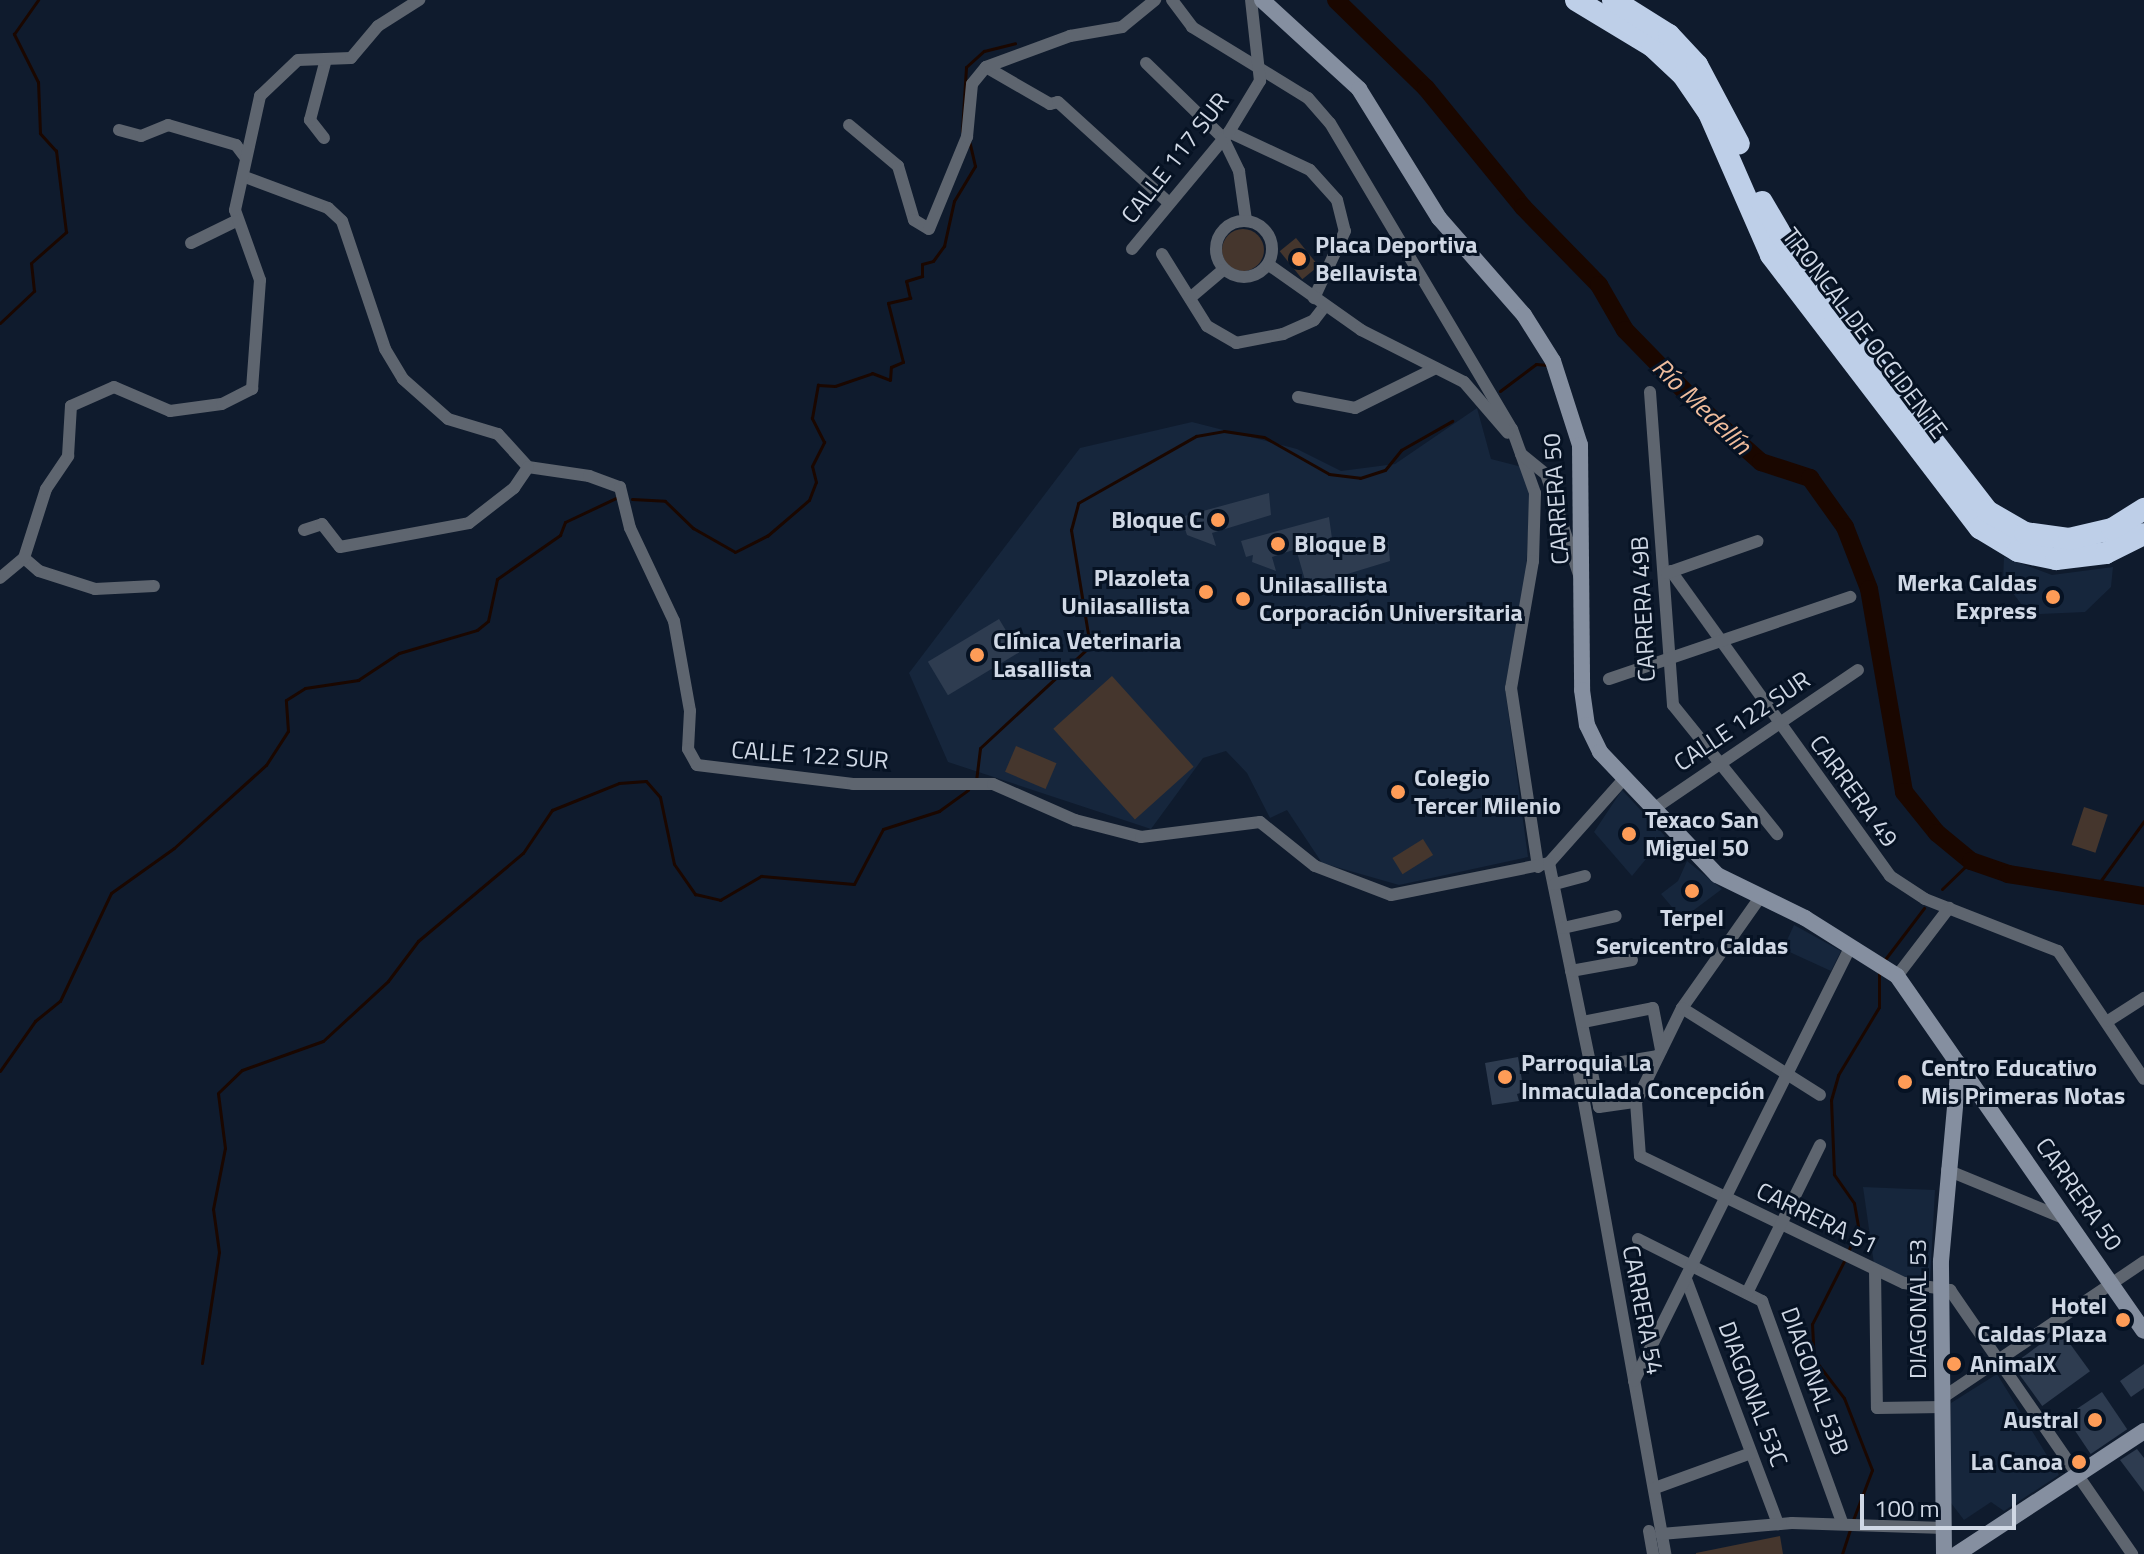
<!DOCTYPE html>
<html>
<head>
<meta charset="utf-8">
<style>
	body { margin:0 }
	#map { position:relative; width:2144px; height:1554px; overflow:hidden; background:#0f1b2d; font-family:"Titillium Web",sans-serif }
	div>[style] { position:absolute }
	.built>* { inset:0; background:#16263c }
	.green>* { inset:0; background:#45362d; transform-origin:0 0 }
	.round { border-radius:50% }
	.stream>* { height:3px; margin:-1.5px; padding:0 1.5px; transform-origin:1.5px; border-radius:1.5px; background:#1a0700 }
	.river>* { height:18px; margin:-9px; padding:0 9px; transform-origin:9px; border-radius:9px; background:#1a0700 }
	.building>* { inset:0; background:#2e3c50; transform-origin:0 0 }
	.street>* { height:12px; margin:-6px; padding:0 6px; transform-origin:6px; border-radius:6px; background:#5e656f }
	.street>.ring { margin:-6px; padding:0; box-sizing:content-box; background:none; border:12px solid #5e656f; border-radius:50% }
	.secondary>* { height:16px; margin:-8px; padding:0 8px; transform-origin:8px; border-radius:8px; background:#858fa0 }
	.highway>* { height:22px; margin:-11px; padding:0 11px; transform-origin:11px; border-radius:11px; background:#becfe8 }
	.dots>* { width:22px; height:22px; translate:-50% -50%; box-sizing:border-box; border:4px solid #061223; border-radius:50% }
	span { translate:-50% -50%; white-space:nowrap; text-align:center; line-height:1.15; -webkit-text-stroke:6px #061223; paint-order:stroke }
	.street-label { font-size:24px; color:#d0d8e5 }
	.poi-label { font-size:24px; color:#d0d8e5; font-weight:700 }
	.left { translate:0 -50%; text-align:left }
	.right { translate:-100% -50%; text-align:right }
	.water-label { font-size:26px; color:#efbc9c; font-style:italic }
	.scale { position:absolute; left:1860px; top:1494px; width:156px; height:36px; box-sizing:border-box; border:4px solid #d0d8e5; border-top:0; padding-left:10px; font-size:24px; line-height:28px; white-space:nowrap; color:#d0d8e5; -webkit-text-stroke:6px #061223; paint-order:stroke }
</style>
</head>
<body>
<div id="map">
	<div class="built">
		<div style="clip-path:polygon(1477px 408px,1491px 459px,1522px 467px,1530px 491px,1526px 575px,1505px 688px,1528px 857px,1399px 885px,1322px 863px,1287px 810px,1270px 818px,1247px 773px,1226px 751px,1203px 758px,1151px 829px,948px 762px,909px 673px,1080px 448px,1192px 422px,1297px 449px,1341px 471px,1395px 464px)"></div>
		<div style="clip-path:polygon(2004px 557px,2052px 575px,2113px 567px,2111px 587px,2085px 612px,2040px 614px,2025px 609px,2003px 580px)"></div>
		<div style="clip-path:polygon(1622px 790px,1665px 836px,1632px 876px,1594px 832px)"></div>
		<div style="clip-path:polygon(1687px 861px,1722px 889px,1682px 919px,1661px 894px,1678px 881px)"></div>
		<div style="clip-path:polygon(1794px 925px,1841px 951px,1831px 971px,1783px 949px)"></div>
		<div style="clip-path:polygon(1863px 1187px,1935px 1190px,1930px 1280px,1905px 1279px,1874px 1264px)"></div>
		<div style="clip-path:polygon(1997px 1374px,2059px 1475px,2004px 1511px,1991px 1502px,1964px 1520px,1951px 1503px,1951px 1403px)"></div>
	</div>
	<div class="green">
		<div class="round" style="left:1222px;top:229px;width:42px;height:42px"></div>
		<div style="left:1296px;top:238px;width:36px;height:21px;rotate:51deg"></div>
		<div style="left:1112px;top:676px;width:122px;height:79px;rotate:48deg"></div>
		<div style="left:1016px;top:746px;width:44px;height:28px;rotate:23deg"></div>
		<div style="left:2084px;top:807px;width:25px;height:40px;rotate:18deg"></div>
		<div style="left:1423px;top:839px;width:19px;height:36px;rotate:58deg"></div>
		<div style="clip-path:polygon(1780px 1536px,1783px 1554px,1696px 1554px,1696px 1553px)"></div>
	</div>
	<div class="stream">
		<div style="left:962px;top:131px;width:64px;rotate:-86.4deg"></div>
		<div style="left:966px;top:67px;width:24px;rotate:-42deg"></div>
		<div style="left:984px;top:51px;width:32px;rotate:-14deg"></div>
		<div style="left:0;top:323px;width:47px;rotate:-43.3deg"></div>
		<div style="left:34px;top:291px;width:28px;rotate:-96deg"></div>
		<div style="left:31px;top:263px;width:47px;rotate:-41.5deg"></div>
		<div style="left:66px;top:232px;width:82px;rotate:-97deg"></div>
		<div style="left:56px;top:151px;width:24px;rotate:-132deg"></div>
		<div style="left:40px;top:133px;width:51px;rotate:-92.2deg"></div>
		<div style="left:38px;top:82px;width:54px;rotate:-116.6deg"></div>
		<div style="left:14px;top:34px;width:42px;rotate:-54.8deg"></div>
		<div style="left:1500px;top:391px;width:45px;rotate:-36.9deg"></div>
		<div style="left:1536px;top:364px;width:11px;rotate:5deg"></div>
		<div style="left:632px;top:499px;width:33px;rotate:3deg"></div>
		<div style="left:665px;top:501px;width:39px;rotate:44deg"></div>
		<div style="left:693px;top:528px;width:48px;rotate:29.7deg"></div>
		<div style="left:735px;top:552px;width:36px;rotate:-27deg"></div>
		<div style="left:767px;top:536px;width:55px;rotate:-40.6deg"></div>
		<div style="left:809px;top:500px;width:19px;rotate:-69deg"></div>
		<div style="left:816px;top:482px;width:16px;rotate:-104deg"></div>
		<div style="left:812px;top:466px;width:27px;rotate:-63deg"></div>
		<div style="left:824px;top:442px;width:27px;rotate:-117deg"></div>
		<div style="left:812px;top:418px;width:34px;rotate:-80deg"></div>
		<div style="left:818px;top:385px;width:17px;rotate:3deg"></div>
		<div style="left:835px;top:386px;width:39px;rotate:-19deg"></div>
		<div style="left:872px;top:373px;width:19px;rotate:21deg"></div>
		<div style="left:890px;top:380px;width:13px;rotate:-86deg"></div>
		<div style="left:891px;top:367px;width:13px;rotate:-23deg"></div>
		<div style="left:903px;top:362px;width:61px;rotate:-104.3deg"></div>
		<div style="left:888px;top:303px;width:23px;rotate:-13deg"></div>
		<div style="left:910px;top:298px;width:17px;rotate:-103deg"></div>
		<div style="left:906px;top:281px;width:17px;rotate:-17deg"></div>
		<div style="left:922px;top:276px;width:12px;rotate:-90deg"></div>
		<div style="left:922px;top:264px;width:11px;rotate:-15deg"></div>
		<div style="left:933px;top:261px;width:19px;rotate:-54deg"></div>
		<div style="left:944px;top:246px;width:46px;rotate:-77.5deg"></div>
		<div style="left:954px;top:201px;width:41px;rotate:-59deg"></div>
		<div style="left:975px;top:166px;width:23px;rotate:-103deg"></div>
		<div style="left:976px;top:781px;width:33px;rotate:-83deg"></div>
		<div style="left:980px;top:748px;width:150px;rotate:-42.8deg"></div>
		<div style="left:1090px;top:646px;width:118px;rotate:-99.3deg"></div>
		<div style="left:1071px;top:530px;width:28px;rotate:-75deg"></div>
		<div style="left:1078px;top:503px;width:136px;rotate:-29.6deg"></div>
		<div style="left:1196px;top:436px;width:28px;rotate:-10deg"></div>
		<div style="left:1224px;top:431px;width:40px;rotate:8.5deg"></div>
		<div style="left:1264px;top:437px;width:75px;rotate:29.6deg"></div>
		<div style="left:1329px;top:474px;width:31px;rotate:7deg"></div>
		<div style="left:1360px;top:478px;width:26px;rotate:-18deg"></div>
		<div style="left:1385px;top:470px;width:26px;rotate:-51deg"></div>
		<div style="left:1401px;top:450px;width:59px;rotate:-29.6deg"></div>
		<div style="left:1942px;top:889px;width:40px;rotate:-44deg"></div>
		<div style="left:2094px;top:890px;width:85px;rotate:-54.1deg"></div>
		<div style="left:1883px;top:962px;width:68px;rotate:-52.8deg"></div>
		<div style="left:0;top:1071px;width:61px;rotate:-55deg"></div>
		<div style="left:35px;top:1021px;width:32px;rotate:-39deg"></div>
		<div style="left:60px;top:1001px;width:119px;rotate:-64.7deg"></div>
		<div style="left:111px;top:893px;width:77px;rotate:-35.5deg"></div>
		<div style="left:174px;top:848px;width:124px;rotate:-42.1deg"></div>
		<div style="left:266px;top:765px;width:40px;rotate:-57.1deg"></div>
		<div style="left:288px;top:731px;width:31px;rotate:-94deg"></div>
		<div style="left:286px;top:700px;width:22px;rotate:-32deg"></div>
		<div style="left:305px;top:688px;width:54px;rotate:-8.6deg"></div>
		<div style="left:358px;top:680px;width:49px;rotate:-33.4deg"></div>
		<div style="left:399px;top:653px;width:81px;rotate:-16.4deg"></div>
		<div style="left:477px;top:630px;width:14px;rotate:-39deg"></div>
		<div style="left:488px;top:621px;width:43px;rotate:-77.9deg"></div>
		<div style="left:497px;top:579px;width:77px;rotate:-34.9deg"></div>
		<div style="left:560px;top:535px;width:14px;rotate:-69deg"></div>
		<div style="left:565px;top:522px;width:56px;rotate:-25.2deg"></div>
		<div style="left:1848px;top:1252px;width:28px;rotate:-69deg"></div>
		<div style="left:1858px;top:1226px;width:23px;rotate:-100deg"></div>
		<div style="left:1854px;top:1203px;width:35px;rotate:-125deg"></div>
		<div style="left:1834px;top:1174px;width:74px;rotate:-92.3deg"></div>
		<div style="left:1831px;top:1100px;width:26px;rotate:-74deg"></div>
		<div style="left:1838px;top:1075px;width:79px;rotate:-58.9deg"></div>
		<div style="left:1879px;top:1007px;width:34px;rotate:-90deg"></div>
		<div style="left:1845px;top:1259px;width:73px;rotate:116.9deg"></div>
		<div style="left:1812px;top:1324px;width:35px;rotate:87deg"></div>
		<div style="left:1814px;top:1359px;width:49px;rotate:52.4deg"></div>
		<div style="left:1844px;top:1398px;width:77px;rotate:68.7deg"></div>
		<div style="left:1872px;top:1470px;width:53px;rotate:110.8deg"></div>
		<div style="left:202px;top:1363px;width:112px;rotate:-81.3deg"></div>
		<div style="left:219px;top:1252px;width:43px;rotate:-97.9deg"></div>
		<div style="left:213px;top:1209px;width:62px;rotate:-78.9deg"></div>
		<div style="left:225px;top:1148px;width:55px;rotate:-97.3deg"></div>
		<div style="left:218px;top:1093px;width:33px;rotate:-44deg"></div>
		<div style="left:242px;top:1070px;width:86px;rotate:-19.7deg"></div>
		<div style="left:323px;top:1041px;width:88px;rotate:-42.7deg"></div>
		<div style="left:388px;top:981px;width:50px;rotate:-53.1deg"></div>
		<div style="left:418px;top:941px;width:137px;rotate:-40deg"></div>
		<div style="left:523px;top:853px;width:52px;rotate:-56deg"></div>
		<div style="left:552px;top:810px;width:72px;rotate:-21.9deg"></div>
		<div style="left:619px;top:783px;width:27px;rotate:-4deg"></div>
		<div style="left:646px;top:781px;width:21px;rotate:49deg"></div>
		<div style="left:660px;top:797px;width:68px;rotate:78.2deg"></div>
		<div style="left:674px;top:864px;width:37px;rotate:55deg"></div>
		<div style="left:695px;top:894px;width:26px;rotate:13deg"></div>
		<div style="left:720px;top:900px;width:48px;rotate:-30.3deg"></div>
		<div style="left:761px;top:876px;width:93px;rotate:4.9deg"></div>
		<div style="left:854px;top:884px;width:62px;rotate:-62.2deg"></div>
		<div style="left:883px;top:829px;width:59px;rotate:-17.8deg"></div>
		<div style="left:939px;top:811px;width:36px;rotate:-36deg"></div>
		<div style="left:1842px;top:1554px;width:28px;rotate:-72deg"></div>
	</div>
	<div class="river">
		<div style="left:1336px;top:0;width:126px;rotate:44.4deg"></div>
		<div style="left:1426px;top:88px;width:154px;rotate:50.8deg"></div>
		<div style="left:1523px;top:207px;width:109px;rotate:45.7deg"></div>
		<div style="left:1599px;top:285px;width:52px;rotate:60deg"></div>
		<div style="left:1625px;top:330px;width:119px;rotate:45.7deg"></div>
		<div style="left:1708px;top:415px;width:71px;rotate:41.6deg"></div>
		<div style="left:1761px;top:462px;width:52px;rotate:18.1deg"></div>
		<div style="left:1810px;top:478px;width:60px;rotate:54.5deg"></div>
		<div style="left:1845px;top:527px;width:66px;rotate:68.8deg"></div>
		<div style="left:1869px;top:589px;width:206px;rotate:80.2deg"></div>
		<div style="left:1904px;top:792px;width:53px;rotate:51.2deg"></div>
		<div style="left:1937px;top:833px;width:44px;rotate:39.5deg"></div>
		<div style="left:1971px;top:861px;width:39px;rotate:19deg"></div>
		<div style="left:2008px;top:874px;width:138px;rotate:9.2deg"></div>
	</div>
	<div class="building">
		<div style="clip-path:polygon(1269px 493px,1271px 515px,1212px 533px,1216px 546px,1187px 535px,1181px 517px)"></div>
		<div style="clip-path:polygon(1329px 517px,1334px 553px,1388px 539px,1390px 561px,1331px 579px,1335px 593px,1311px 584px,1312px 578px,1305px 580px,1296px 549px,1272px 557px,1276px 571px,1252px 562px,1253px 555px,1246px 557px,1241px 541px)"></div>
		<div style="left:999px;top:619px;width:39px;height:83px;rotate:59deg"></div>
		<div style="clip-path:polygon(1518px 1057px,1524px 1092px,1517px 1094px,1519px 1101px,1492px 1105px,1485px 1063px)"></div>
		<div style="left:2060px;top:1330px;width:51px;height:59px;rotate:54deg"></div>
		<div style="clip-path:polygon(2144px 1364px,2144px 1388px,2131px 1397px,2120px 1381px)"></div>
		<div style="left:2102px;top:1392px;width:45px;height:44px;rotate:56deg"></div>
		<div style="clip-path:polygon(2137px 1449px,2144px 1458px,2144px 1492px,2120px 1460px)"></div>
	</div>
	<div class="street">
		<div style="left:1172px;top:0;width:34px;rotate:53deg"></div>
		<div style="left:1192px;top:27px;width:136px;rotate:31.5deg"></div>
		<div style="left:1308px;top:98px;width:33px;rotate:49deg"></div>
		<div style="left:1330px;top:123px;width:356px;rotate:59.3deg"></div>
		<div style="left:1512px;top:429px;width:68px;rotate:70.2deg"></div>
		<div style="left:1535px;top:493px;width:68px;rotate:91.7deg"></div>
		<div style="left:1533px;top:561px;width:129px;rotate:99.8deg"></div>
		<div style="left:1511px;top:688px;width:181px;rotate:81.4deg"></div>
		<div style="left:1146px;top:63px;width:107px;rotate:44.2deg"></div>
		<div style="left:1223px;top:138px;width:37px;rotate:64deg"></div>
		<div style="left:1239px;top:171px;width:49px;rotate:81.9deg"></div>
		<div style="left:986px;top:67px;width:74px;rotate:30deg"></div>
		<div style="left:1050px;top:104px;width:8px;rotate:-14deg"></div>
		<div style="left:1058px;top:102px;width:149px;rotate:42.3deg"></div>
		<div style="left:849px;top:125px;width:64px;rotate:39.9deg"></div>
		<div style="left:898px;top:166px;width:56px;rotate:73.5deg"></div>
		<div style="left:914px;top:220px;width:17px;rotate:31deg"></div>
		<div style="left:929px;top:229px;width:100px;rotate:-67.6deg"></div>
		<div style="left:967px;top:137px;width:53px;rotate:-84.6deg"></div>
		<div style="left:972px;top:84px;width:22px;rotate:-51deg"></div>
		<div style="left:986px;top:67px;width:90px;rotate:-20.3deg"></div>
		<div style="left:1070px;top:36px;width:53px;rotate:-9.8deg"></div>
		<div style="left:1122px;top:27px;width:43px;rotate:-39.3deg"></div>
		<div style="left:119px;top:130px;width:23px;rotate:15deg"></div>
		<div style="left:141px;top:136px;width:29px;rotate:-22deg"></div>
		<div style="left:168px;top:125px;width:71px;rotate:16.4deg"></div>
		<div style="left:236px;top:145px;width:15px;rotate:53deg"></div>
		<div style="left:1229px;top:132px;width:89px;rotate:25.1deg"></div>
		<div style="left:1310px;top:170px;width:40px;rotate:48deg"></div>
		<div style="left:1337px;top:200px;width:32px;rotate:76deg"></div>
		<div style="left:1345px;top:231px;width:74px;rotate:114.8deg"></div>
		<div style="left:324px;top:138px;width:23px;rotate:-128deg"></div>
		<div style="left:310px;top:120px;width:59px;rotate:-75.3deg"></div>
		<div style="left:245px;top:177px;width:89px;rotate:20.5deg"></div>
		<div style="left:328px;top:208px;width:19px;rotate:43deg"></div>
		<div style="left:342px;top:221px;width:135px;rotate:71.4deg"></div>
		<div style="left:385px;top:349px;width:35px;rotate:59deg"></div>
		<div style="left:403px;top:379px;width:60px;rotate:41.6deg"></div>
		<div style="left:448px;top:419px;width:52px;rotate:16.7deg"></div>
		<div style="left:498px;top:434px;width:45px;rotate:47.7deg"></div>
		<div style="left:528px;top:467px;width:62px;rotate:8.4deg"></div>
		<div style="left:589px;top:476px;width:33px;rotate:20deg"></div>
		<div style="left:620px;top:487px;width:42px;rotate:76.3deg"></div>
		<div style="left:630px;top:528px;width:103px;rotate:64.7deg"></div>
		<div style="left:674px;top:621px;width:91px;rotate:79.9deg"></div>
		<div style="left:690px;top:711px;width:38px;rotate:93deg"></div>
		<div style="left:688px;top:749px;width:18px;rotate:61deg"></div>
		<div style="left:697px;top:765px;width:157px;rotate:6.9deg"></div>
		<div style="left:853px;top:784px;width:140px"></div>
		<div style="left:993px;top:784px;width:90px;rotate:23.7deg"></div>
		<div style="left:1075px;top:820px;width:68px;rotate:14.4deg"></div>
		<div style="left:1141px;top:837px;width:120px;rotate:-7.2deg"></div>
		<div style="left:1260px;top:822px;width:70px;rotate:38.7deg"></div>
		<div style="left:1315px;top:866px;width:81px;rotate:20.9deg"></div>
		<div style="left:1391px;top:895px;width:161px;rotate:-11.4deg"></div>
		<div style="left:1549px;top:863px;width:111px;rotate:-48.3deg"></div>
		<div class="ring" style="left:1216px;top:221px;width:44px;height:44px"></div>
		<div style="left:191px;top:243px;width:50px;rotate:-26.1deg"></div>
		<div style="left:1132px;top:249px;width:152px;rotate:-50.3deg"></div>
		<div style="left:1229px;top:132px;width:60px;rotate:-58.7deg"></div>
		<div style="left:1260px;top:81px;width:81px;rotate:-96.3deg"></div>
		<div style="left:1162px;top:254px;width:85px;rotate:58deg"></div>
		<div style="left:1207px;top:326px;width:34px;rotate:30deg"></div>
		<div style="left:1236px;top:343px;width:48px;rotate:-10.8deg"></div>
		<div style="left:1283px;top:334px;width:34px;rotate:-24deg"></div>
		<div style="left:1314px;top:320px;width:18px;rotate:-52deg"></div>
		<div style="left:1269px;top:265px;width:113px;rotate:35.2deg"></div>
		<div style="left:1361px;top:330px;width:115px;rotate:26.8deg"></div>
		<div style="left:1464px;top:382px;width:67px;rotate:49.2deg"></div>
		<div style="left:1190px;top:298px;width:43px;rotate:-40.3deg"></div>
		<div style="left:1650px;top:392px;width:314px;rotate:85.8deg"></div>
		<div style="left:1673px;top:705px;width:166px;rotate:51.1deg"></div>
		<div style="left:1298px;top:397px;width:58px;rotate:10.9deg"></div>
		<div style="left:1355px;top:408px;width:90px;rotate:-26.3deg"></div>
		<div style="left:1521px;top:454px;width:32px;rotate:39deg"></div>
		<div style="left:1546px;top:474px;width:106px;rotate:71.9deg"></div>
		<div style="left:304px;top:530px;width:19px;rotate:-18deg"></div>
		<div style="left:322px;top:524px;width:29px;rotate:52deg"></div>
		<div style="left:340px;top:547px;width:131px;rotate:-10.5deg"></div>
		<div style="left:469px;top:523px;width:57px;rotate:-37.9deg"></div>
		<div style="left:514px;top:488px;width:25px;rotate:-56deg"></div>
		<div style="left:24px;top:558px;width:20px;rotate:41deg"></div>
		<div style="left:39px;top:571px;width:59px;rotate:17.8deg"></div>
		<div style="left:95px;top:589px;width:59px;rotate:-2.9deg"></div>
		<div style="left:1671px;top:571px;width:375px;rotate:54.3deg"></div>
		<div style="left:1890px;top:876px;width:42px;rotate:33.3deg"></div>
		<div style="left:1925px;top:899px;width:143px;rotate:21.4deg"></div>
		<div style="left:2058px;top:951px;width:154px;rotate:56.1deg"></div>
		<div style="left:1667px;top:573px;width:96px;rotate:-19.4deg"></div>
		<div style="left:0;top:578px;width:31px;rotate:-40deg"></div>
		<div style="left:24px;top:558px;width:72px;rotate:-72.3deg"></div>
		<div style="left:46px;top:489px;width:40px;rotate:-56deg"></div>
		<div style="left:68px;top:456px;width:50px;rotate:-86.6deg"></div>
		<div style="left:71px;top:406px;width:47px;rotate:-23.8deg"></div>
		<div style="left:114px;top:387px;width:61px;rotate:23.2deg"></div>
		<div style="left:170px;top:411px;width:52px;rotate:-7.7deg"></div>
		<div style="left:222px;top:404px;width:34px;rotate:-27deg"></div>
		<div style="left:252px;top:389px;width:109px;rotate:-85.8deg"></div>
		<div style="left:260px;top:280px;width:74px;rotate:-109.7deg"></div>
		<div style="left:235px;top:210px;width:117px;rotate:-77.6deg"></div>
		<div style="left:260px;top:96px;width:52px;rotate:-43.5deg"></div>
		<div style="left:298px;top:60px;width:53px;rotate:-2.2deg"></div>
		<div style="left:351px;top:58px;width:42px;rotate:-49.8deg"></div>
		<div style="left:378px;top:26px;width:49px;rotate:-32.4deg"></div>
		<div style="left:1609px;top:679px;width:255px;rotate:-18.8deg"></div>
		<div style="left:1652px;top:810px;width:249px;rotate:-34.2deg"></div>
		<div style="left:1549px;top:863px;width:249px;rotate:78.4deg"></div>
		<div style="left:1599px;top:1107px;width:37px;rotate:-8deg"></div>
		<div style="left:1555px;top:884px;width:31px;rotate:-15deg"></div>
		<div style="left:1761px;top:896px;width:137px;rotate:125.2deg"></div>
		<div style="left:1682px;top:1008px;width:105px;rotate:116.1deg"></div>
		<div style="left:1636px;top:1102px;width:54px;rotate:85.8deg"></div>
		<div style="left:1640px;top:1156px;width:293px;rotate:25.7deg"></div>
		<div style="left:1904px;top:1283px;width:47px;rotate:8.7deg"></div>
		<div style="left:1950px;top:1290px;width:321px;rotate:55.4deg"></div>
		<div style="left:1563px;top:928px;width:54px;rotate:-12.8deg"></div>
		<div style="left:1571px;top:971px;width:62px;rotate:-10.2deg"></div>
		<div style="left:1897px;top:976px;width:86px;rotate:-52.6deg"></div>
		<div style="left:1682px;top:1008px;width:163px;rotate:32.2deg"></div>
		<div style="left:2108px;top:1021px;width:43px;rotate:-32.6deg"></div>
		<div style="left:1583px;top:1022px;width:71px;rotate:-11.3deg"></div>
		<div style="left:1653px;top:1008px;width:43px;rotate:79.2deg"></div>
		<div style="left:1592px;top:1067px;width:67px;rotate:-9.5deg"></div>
		<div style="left:1579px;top:1074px;width:488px;rotate:79.8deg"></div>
		<div style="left:1947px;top:1170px;width:129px;rotate:22.4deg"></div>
		<div style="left:1638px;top:1239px;width:139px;rotate:26.6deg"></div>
		<div style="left:1762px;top:1301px;width:235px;rotate:70.1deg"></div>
		<div style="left:1875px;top:1270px;width:138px;rotate:89.2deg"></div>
		<div style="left:1877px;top:1408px;width:66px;rotate:-0.9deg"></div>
		<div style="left:1686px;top:1279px;width:262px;rotate:69.4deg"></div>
		<div style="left:1747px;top:1293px;width:165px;rotate:-63.7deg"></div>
		<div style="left:1634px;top:1381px;width:486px;rotate:-63.5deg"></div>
		<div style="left:1942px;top:1398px;width:244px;rotate:-34deg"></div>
		<div style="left:1655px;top:1488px;width:102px;rotate:-20deg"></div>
		<div style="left:1649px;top:1531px;width:23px;rotate:80deg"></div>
		<div style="left:1661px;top:1534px;width:131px;rotate:-4.8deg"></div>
		<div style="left:1792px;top:1523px;width:152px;rotate:1.9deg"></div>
	</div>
	<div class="secondary">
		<div style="left:1262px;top:0;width:132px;rotate:42.5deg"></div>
		<div style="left:1359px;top:89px;width:152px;rotate:58.2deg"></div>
		<div style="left:1439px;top:218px;width:129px;rotate:48.8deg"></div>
		<div style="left:1524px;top:315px;width:54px;rotate:57.8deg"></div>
		<div style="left:1553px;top:361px;width:88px;rotate:72.2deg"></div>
		<div style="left:1580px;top:445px;width:245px;rotate:89.5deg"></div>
		<div style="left:1582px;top:690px;width:35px;rotate:82deg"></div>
		<div style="left:1587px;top:725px;width:30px;rotate:64deg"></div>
		<div style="left:1600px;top:752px;width:170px;rotate:46.4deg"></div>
		<div style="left:1717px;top:875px;width:98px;rotate:26deg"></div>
		<div style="left:1805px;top:918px;width:109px;rotate:32.2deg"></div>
		<div style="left:1897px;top:976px;width:432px;rotate:55.2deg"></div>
		<div style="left:1944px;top:1554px;width:293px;rotate:-90.6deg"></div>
		<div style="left:1941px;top:1261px;width:198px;rotate:-84.8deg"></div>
		<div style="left:1957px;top:1554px;width:224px;rotate:-33.3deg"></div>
	</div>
	<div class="highway">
		<div style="left:1576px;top:0;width:89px;rotate:31.2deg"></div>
		<div style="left:1652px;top:46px;width:42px;rotate:43.1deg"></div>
		<div style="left:1683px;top:75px;width:46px;rotate:55.6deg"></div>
		<div style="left:1709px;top:113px;width:155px;rotate:66.4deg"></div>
		<div style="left:1771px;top:255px;width:344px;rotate:52.6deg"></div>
		<div style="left:1980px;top:528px;width:44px;rotate:31.2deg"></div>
		<div style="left:2018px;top:551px;width:39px;rotate:12deg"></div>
		<div style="left:2056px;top:559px;width:50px;rotate:-6.8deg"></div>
		<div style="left:2106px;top:553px;width:42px;rotate:-26.6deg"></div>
		<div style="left:1613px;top:0;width:66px;rotate:32deg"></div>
		<div style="left:1669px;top:35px;width:41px;rotate:47deg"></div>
		<div style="left:1697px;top:65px;width:89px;rotate:62deg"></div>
		<div style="left:1762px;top:202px;width:83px;rotate:59.7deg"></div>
		<div style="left:1804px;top:274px;width:299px;rotate:52.3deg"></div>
		<div style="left:1987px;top:511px;width:44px;rotate:30.1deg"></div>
		<div style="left:2025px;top:533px;width:44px;rotate:7.8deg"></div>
		<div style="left:2069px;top:539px;width:44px;rotate:-13.1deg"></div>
		<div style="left:2112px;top:529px;width:38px;rotate:-32deg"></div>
	</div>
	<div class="dots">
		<div style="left:1299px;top:259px;background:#fe9c57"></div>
		<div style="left:1218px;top:520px;background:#fe9c57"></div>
		<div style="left:1278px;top:544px;background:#fe9c57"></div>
		<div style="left:1206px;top:592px;background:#fe9c57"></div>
		<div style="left:2053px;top:597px;background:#fe9c57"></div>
		<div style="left:1243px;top:599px;background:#fe9c57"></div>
		<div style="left:977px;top:655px;background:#fe9c57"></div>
		<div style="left:1398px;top:792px;background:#fe9c57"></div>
		<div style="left:1629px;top:834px;background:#fe9c57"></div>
		<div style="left:1692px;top:891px;background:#fe9c57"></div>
		<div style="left:1505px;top:1077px;background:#fe9c57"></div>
		<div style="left:1905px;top:1082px;background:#fe9c57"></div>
		<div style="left:2123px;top:1320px;background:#fe9c57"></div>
		<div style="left:1954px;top:1364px;background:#fe9c57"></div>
		<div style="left:2095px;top:1420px;background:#fe9c57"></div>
		<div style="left:2079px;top:1462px;background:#fe9c57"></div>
	</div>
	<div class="street-label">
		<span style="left:1175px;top:158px;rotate:-52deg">CALLE 117 SUR</span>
		<span style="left:1865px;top:333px;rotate:53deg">TRONCAL DE OCCIDENTE</span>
		<span style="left:1556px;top:499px;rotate:-94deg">CARRERA 50</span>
		<span style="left:1643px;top:609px;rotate:-93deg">CARRERA 49B</span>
		<span style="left:1742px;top:721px;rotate:-34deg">CALLE 122 SUR</span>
		<span style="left:810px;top:755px;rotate:4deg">CALLE 122 SUR</span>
		<span style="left:1854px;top:791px;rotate:54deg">CARRERA 49</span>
		<span style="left:2079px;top:1194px;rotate:55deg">CARRERA 50</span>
		<span style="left:1817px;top:1218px;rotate:26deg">CARRERA 51</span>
		<span style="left:1918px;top:1309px;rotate:-90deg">DIAGONAL 53</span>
		<span style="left:1643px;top:1310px;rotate:79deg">CARRERA 54</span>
		<span style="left:1815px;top:1381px;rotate:70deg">DIAGONAL 53B</span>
		<span style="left:1753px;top:1394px;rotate:69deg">DIAGONAL 53C</span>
	</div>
	<div class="poi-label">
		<span class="left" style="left:1315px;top:259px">Placa Deportiva<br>Bellavista</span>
		<span class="right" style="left:1202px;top:520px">Bloque C</span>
		<span class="left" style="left:1294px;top:544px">Bloque B</span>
		<span class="right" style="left:1190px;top:592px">Plazoleta<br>Unilasallista</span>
		<span class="right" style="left:2037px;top:597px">Merka Caldas<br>Express</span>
		<span class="left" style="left:1259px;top:599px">Unilasallista<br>Corporación Universitaria</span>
		<span class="left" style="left:993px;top:655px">Clínica Veterinaria<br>Lasallista</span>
		<span class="left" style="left:1414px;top:792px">Colegio<br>Tercer Milenio</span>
		<span class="left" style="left:1645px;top:834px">Texaco San<br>Miguel 50</span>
		<span style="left:1692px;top:932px">Terpel<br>Servicentro Caldas</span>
		<span class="left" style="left:1521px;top:1077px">Parroquia La<br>Inmaculada Concepción</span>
		<span class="left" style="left:1921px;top:1082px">Centro Educativo<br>Mis Primeras Notas</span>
		<span class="right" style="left:2107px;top:1320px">Hotel<br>Caldas Plaza</span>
		<span class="left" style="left:1970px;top:1364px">AnimalX</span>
		<span class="right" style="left:2079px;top:1420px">Austral</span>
		<span class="right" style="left:2063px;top:1462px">La Canoa</span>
	</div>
	<div class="water-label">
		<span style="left:1702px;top:406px;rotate:44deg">Río Medellín</span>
	</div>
	<div class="scale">100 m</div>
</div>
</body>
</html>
